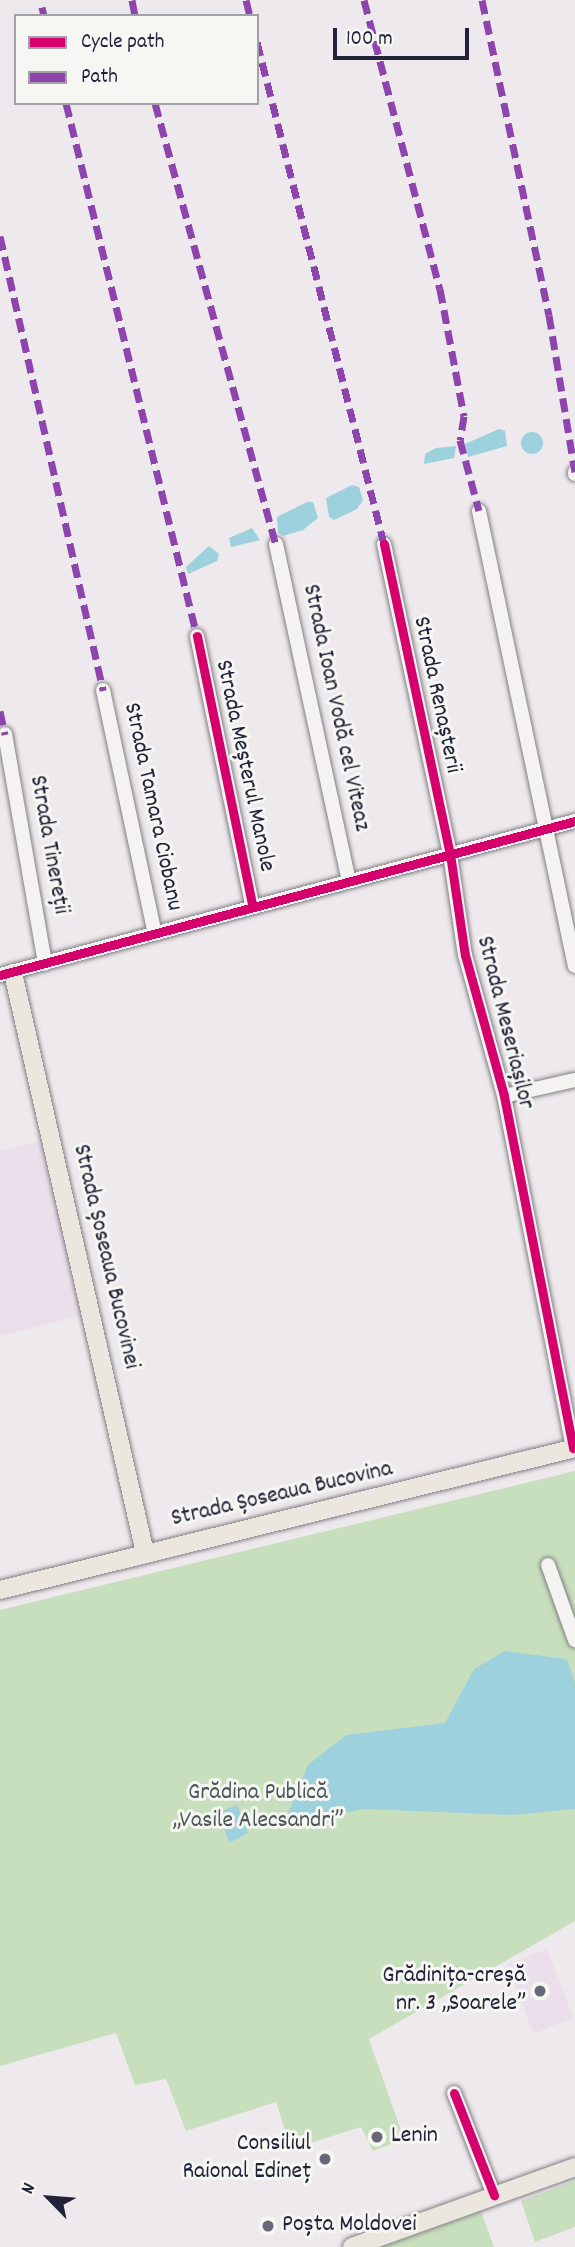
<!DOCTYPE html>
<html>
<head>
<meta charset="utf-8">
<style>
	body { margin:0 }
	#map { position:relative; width:575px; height:2247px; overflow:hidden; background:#eee9ec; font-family:Dekko,sans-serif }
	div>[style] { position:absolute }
	.built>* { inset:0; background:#eadfea; transform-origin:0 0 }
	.green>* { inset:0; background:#c8dfbd }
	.water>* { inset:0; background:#9dd1de }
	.round { border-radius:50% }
	.roads { filter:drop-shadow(0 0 2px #828086) drop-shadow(0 0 2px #828086) }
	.minor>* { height:14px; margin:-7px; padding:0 7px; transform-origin:7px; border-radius:7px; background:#f4f3f2 }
	.major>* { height:18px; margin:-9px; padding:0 9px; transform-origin:9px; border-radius:9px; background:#ebe6de }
	.quiet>* { height:7px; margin-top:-3.5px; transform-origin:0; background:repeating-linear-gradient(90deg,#8e44ad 0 14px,transparent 0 21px) }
	.cycleway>* { height:9px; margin:-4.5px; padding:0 4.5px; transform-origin:4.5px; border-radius:4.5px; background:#d6006c }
	.dots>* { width:19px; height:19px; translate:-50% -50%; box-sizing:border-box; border:4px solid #f6f6f2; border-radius:50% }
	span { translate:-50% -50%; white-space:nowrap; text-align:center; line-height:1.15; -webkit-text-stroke:6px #f6f6f2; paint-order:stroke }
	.street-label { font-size:24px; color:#22223b }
	.park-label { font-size:24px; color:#4a5857 }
	.poi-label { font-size:24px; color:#22223b }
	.right { translate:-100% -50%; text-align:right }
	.left { translate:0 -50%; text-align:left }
	.legend { position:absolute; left:14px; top:14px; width:245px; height:91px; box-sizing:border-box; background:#f6f6f2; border:2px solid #a1a1a9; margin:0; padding:9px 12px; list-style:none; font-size:21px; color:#22223b }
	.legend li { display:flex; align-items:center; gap:14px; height:35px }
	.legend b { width:35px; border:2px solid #a1a1a9 }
	.north { position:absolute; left:14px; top:2163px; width:70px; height:70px; -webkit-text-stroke:5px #f6f6f2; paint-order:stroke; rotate:295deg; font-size:19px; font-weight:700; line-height:28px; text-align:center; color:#22223b }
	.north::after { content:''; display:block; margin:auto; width:24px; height:32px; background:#22223b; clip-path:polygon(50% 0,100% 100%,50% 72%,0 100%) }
	.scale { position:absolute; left:333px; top:28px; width:136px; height:32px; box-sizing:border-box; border:4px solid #22223b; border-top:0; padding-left:9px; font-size:21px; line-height:24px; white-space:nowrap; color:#22223b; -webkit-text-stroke:5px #f6f6f2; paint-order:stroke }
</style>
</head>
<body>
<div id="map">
	<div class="built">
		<div style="clip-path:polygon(45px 1140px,83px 1315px,0 1336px,0 1151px)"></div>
		<div style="left:547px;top:1949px;width:74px;height:43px;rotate:69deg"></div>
	</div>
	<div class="green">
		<div style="clip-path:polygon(575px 1471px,575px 1921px,369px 2039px,404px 2139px,373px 2151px,361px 2127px,291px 2149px,276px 2102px,186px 2131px,166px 2079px,135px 2085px,116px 2033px,0 2066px,0 1610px)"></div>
		<div style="clip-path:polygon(575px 2181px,575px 2227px,535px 2242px,521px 2201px)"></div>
		<div style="clip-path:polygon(481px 2211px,494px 2247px,382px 2247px)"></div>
	</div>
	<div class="water">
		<div style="clip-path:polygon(499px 429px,505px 431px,507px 446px,468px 457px,465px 444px)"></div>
		<div class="round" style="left:521px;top:432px;width:22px;height:22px"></div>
		<div style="clip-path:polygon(456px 446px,454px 458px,424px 464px,425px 454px,436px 448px)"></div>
		<div style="clip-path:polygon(352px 485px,359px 487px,363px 500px,357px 509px,334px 520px,329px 517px,326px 498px)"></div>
		<div style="clip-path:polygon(307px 502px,313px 502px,318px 518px,303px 530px,283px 536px,278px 532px,277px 517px)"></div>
		<div style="clip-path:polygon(252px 528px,260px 540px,231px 547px,229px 538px)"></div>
		<div style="clip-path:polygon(209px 546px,219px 554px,217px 561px,188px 574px,186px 567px)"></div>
		<div style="clip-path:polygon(505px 1651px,567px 1659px,575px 1683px,575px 1809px,513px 1815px,365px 1809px,284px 1823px,308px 1765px,346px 1735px,445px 1723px,474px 1669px)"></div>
		<div style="clip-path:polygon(237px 1805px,248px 1833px,229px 1843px,219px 1812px)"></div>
	</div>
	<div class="roads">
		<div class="minor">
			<div style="left:575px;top:472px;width:2px;rotate:90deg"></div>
			<div style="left:479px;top:511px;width:465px;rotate:78.1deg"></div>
			<div style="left:276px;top:544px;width:345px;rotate:77.8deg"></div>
			<div style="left:384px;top:544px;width:317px;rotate:78deg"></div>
			<div style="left:450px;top:854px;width:102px;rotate:81.6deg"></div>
			<div style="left:465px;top:955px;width:146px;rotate:74.5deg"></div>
			<div style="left:504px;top:1096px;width:359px;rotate:78.9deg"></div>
			<div style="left:197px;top:636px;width:274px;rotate:78.4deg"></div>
			<div style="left:103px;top:690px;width:249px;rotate:78deg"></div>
			<div style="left:5px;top:734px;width:233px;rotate:80.1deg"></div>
			<div style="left:0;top:975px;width:595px;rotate:-14.99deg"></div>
			<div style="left:504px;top:1096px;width:73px;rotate:-12.7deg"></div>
			<div style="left:548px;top:1565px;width:80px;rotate:70.2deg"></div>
			<div style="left:454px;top:2093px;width:110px;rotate:68.6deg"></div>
		</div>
		<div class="major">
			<div style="left:13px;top:973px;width:595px;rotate:77.18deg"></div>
			<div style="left:0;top:1590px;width:592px;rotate:-13.87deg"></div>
			<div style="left:352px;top:2247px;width:237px;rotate:-19.7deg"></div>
		</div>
	</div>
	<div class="quiet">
		<div style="left:132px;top:0;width:16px;rotate:79deg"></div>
		<div style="left:246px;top:0;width:16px;rotate:76deg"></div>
		<div style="left:364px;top:0;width:299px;rotate:75.3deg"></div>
		<div style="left:440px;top:289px;width:129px;rotate:79.3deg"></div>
		<div style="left:464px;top:416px;width:24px;rotate:99deg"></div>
		<div style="left:460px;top:440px;width:73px;rotate:75deg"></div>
		<div style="left:482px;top:0;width:322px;rotate:78deg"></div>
		<div style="left:549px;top:315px;width:159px;rotate:80.6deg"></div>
		<div style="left:42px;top:7px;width:9px;rotate:77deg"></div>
		<div style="left:257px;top:42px;width:518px;rotate:75.8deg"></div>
		<div style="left:66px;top:103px;width:549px;rotate:76.19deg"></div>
		<div style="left:155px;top:103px;width:457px;rotate:74.7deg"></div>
		<div style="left:0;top:236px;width:466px;rotate:77.2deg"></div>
		<div style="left:0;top:711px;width:24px;rotate:78deg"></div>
	</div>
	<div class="cycleway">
		<div style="left:384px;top:544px;width:317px;rotate:78deg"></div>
		<div style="left:450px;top:854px;width:102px;rotate:81.6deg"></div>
		<div style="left:465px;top:955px;width:146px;rotate:74.5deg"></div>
		<div style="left:504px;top:1096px;width:359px;rotate:78.9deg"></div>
		<div style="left:197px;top:636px;width:274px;rotate:78.4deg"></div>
		<div style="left:0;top:975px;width:595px;rotate:-14.99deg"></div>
		<div style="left:454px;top:2093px;width:110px;rotate:68.6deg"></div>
	</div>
	<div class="dots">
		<div style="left:540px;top:1991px;background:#696879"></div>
		<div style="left:377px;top:2137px;background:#696879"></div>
		<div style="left:325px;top:2159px;background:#696879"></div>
		<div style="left:268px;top:2226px;background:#696879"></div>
	</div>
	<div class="street-label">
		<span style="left:436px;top:695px;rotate:78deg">Strada Renașterii</span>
		<span style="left:335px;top:708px;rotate:78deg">Strada Ioan Vodă cel Viteaz</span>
		<span style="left:244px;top:766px;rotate:78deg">Strada Meșterul Manole</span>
		<span style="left:152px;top:807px;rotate:78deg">Strada Tamara Ciobanu</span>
		<span style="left:48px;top:845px;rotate:80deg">Strada Tinereții</span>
		<span style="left:504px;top:1023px;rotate:76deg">Strada Meseriașilor</span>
		<span style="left:105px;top:1257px;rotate:77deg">Strada Șoseaua Bucovinei</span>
		<span style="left:282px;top:1495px;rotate:-13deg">Strada Șoseaua Bucovina</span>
	</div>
	<div class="park-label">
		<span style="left:258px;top:1808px">Grădina Publică<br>„Vasile Alecsandri”</span>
	</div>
	<div class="poi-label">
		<span class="right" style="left:526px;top:1991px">Grădinița-creșă<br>nr. 3 „Soarele”</span>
		<span class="left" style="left:391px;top:2137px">Lenin</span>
		<span class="right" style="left:311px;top:2159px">Consiliul<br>Raional Edineț</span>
		<span class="left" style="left:282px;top:2226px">Poșta Moldovei</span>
	</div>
	<ul class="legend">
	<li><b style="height:9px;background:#d6006c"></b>Cycle path</li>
	<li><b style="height:9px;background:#8e44ad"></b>Path</li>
	</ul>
	<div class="north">N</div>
	<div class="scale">100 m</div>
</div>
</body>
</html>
